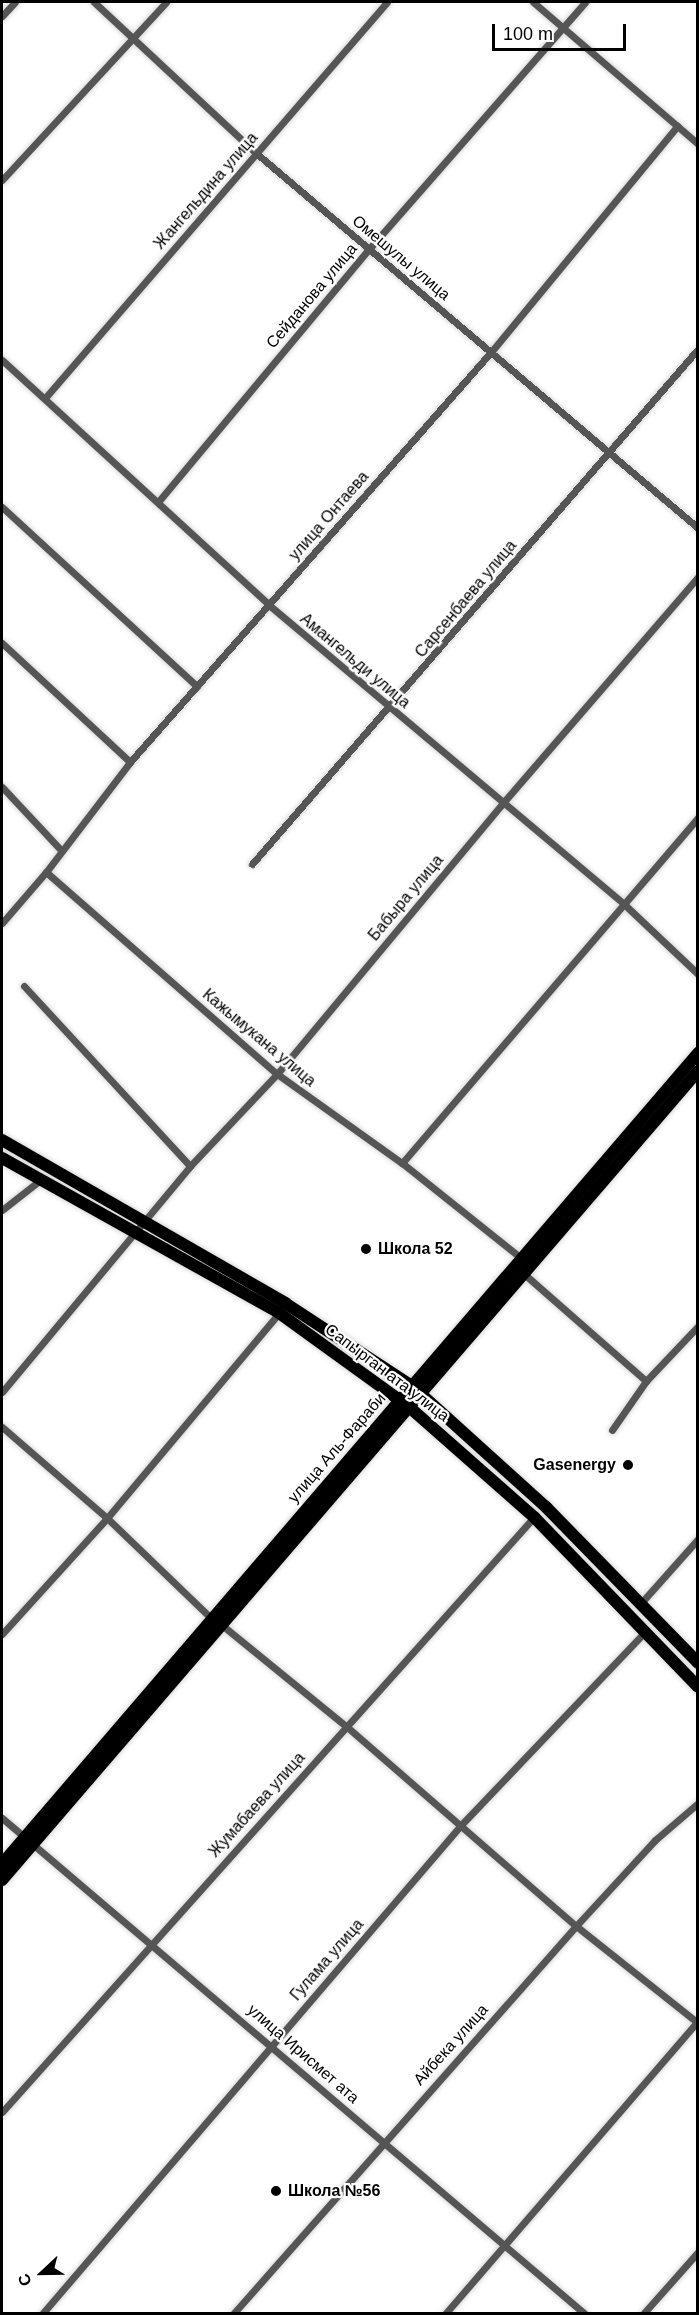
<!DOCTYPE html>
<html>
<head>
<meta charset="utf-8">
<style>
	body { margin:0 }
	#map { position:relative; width:699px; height:2315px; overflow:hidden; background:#fff; font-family:Helvetica,sans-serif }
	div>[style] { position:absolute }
	.roads { filter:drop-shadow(0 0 2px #dbdbdb) drop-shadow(0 0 2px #dbdbdb) }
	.minor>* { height:7px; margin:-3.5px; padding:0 3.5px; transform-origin:3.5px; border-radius:3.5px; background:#555 }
	.primary>* { height:12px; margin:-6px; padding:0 6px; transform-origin:6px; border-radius:6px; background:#000 }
	.dots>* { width:16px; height:16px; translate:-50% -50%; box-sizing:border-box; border:3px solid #fff; border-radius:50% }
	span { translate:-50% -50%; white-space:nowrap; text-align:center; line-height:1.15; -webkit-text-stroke:4.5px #fff; paint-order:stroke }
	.street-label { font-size:16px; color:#000 }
	.poi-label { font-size:16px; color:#000; font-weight:700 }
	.left { translate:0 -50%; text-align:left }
	.right { translate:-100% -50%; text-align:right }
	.frame { position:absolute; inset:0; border:3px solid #000; pointer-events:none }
	.north { position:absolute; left:12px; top:2243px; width:60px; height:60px; -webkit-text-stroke:4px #fff; paint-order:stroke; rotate:248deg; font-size:16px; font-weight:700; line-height:24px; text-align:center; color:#000 }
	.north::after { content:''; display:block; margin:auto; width:21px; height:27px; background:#000; clip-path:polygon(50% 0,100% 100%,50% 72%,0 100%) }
	.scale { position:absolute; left:492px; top:24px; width:134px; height:27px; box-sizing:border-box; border:3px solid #000; border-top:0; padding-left:8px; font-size:18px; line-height:21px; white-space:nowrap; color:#000; -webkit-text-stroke:4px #fff; paint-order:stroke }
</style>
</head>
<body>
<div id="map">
	<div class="roads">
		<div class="minor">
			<div style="left:94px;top:2px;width:221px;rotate:43deg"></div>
			<div style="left:256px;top:153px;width:580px;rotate:40.31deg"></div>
			<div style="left:533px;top:2px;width:218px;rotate:40.7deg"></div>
			<div style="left:2px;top:16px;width:19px;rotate:-47deg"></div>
			<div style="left:2px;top:180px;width:242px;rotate:-47.3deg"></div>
			<div style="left:2px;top:360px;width:362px;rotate:42.5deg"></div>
			<div style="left:269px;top:605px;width:466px;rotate:40.1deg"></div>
			<div style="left:625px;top:905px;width:100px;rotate:43.4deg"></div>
			<div style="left:45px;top:398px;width:523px;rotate:-49.18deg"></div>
			<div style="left:158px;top:502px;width:329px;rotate:-50.2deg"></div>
			<div style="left:369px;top:249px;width:328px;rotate:-48.8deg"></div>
			<div style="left:2px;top:507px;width:265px;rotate:42.6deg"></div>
			<div style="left:2px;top:643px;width:175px;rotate:42.9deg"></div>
			<div style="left:2px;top:787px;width:86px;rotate:46.9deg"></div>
			<div style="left:252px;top:864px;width:681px;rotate:-49.11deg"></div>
			<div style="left:46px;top:872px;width:307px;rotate:41.2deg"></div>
			<div style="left:277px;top:1074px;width:153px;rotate:35.5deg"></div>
			<div style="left:402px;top:1163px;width:152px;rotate:38.6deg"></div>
			<div style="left:2px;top:923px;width:67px;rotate:-49.2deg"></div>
			<div style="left:46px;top:872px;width:138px;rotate:-52.6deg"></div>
			<div style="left:130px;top:762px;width:546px;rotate:-48.64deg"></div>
			<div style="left:491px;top:352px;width:293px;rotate:-50.5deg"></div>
			<div style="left:24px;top:986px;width:245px;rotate:47.3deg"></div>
			<div style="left:402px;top:1163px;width:455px;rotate:-49.4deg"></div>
			<div style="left:2px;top:1210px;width:47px;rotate:-38.1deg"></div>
			<div style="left:523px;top:1273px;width:164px;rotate:41.3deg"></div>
			<div style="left:646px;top:1381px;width:76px;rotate:-46.6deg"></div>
			<div style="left:2px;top:1392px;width:294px;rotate:-50.2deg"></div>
			<div style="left:190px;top:1166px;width:127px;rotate:-46.6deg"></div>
			<div style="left:277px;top:1074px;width:351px;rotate:-50.2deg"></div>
			<div style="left:502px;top:804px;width:300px;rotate:-49.2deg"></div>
			<div style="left:2px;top:1427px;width:139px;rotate:40.9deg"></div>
			<div style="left:107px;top:1518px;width:146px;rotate:43.9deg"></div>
			<div style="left:612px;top:1430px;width:60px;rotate:-55.2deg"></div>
			<div style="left:641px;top:1603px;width:86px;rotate:-48.3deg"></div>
			<div style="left:223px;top:1626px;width:160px;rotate:39.2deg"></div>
			<div style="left:347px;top:1727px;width:303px;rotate:41deg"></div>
			<div style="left:576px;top:1926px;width:156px;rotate:38.5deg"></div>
			<div style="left:2px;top:1634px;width:156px;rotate:-47.8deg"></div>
			<div style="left:107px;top:1518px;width:268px;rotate:-50deg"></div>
			<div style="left:2px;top:1818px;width:765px;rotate:40.39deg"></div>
			<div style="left:2px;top:2112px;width:798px;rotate:-48.2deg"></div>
			<div style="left:42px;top:2314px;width:644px;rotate:-49.41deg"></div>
			<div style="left:461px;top:1825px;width:265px;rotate:-46.4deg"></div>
			<div style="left:233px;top:2314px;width:518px;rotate:-48.52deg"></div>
			<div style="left:576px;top:1926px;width:117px;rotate:-47.4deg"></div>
			<div style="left:655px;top:1840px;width:57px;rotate:-40.7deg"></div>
			<div style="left:445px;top:2314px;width:387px;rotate:-49.2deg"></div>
			<div style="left:643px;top:2314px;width:83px;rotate:-48.4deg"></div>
		</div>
		<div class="primary">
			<div style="left:2px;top:1140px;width:327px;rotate:29.9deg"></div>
			<div style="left:285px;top:1303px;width:152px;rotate:33.2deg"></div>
			<div style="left:412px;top:1386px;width:181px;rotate:42.1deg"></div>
			<div style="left:546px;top:1507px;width:218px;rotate:45.7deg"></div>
			<div style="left:2px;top:1158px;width:317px;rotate:29.2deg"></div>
			<div style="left:279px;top:1313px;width:159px;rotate:35.8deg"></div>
			<div style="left:408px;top:1406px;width:168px;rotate:41.4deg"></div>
			<div style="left:534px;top:1517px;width:236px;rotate:46deg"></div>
			<div style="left:2px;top:1864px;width:1069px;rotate:-49.36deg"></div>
			<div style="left:2px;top:1880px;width:1067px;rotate:-49.29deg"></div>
		</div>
	</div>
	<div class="dots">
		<div style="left:366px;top:1249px;background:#000"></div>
		<div style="left:628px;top:1465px;background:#000"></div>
		<div style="left:276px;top:2191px;background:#000"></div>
	</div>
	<div class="street-label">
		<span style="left:206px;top:191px;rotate:-49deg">Жангельдина улица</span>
		<span style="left:401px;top:258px;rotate:40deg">Омешулы улица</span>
		<span style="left:312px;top:296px;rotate:-50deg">Сейданова улица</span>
		<span style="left:329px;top:516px;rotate:-49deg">улица Онтаева</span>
		<span style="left:466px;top:599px;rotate:-50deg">Сарсенбаева улица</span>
		<span style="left:355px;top:661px;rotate:40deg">Амангельди улица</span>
		<span style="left:406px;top:898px;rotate:-50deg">Бабыра улица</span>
		<span style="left:259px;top:1038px;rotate:40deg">Кажымукана улица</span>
		<span style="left:387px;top:1373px;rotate:37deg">Сапырган ата улица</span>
		<span style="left:337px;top:1448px;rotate:-49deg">улица Аль-Фараби</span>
		<span style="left:257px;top:1805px;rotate:-48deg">Жумабаева улица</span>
		<span style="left:327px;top:1960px;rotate:-49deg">Гулама улица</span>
		<span style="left:451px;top:2045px;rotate:-48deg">Айбека улица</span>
		<span style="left:303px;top:2054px;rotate:41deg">улица Ирисмет ата</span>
	</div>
	<div class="poi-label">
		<span class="left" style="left:378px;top:1249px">Школа 52</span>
		<span class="right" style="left:616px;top:1465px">Gasenergy</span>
		<span class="left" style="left:288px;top:2191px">Школа №56</span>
	</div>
	<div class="frame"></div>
	<div class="north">С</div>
	<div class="scale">100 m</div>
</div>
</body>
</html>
